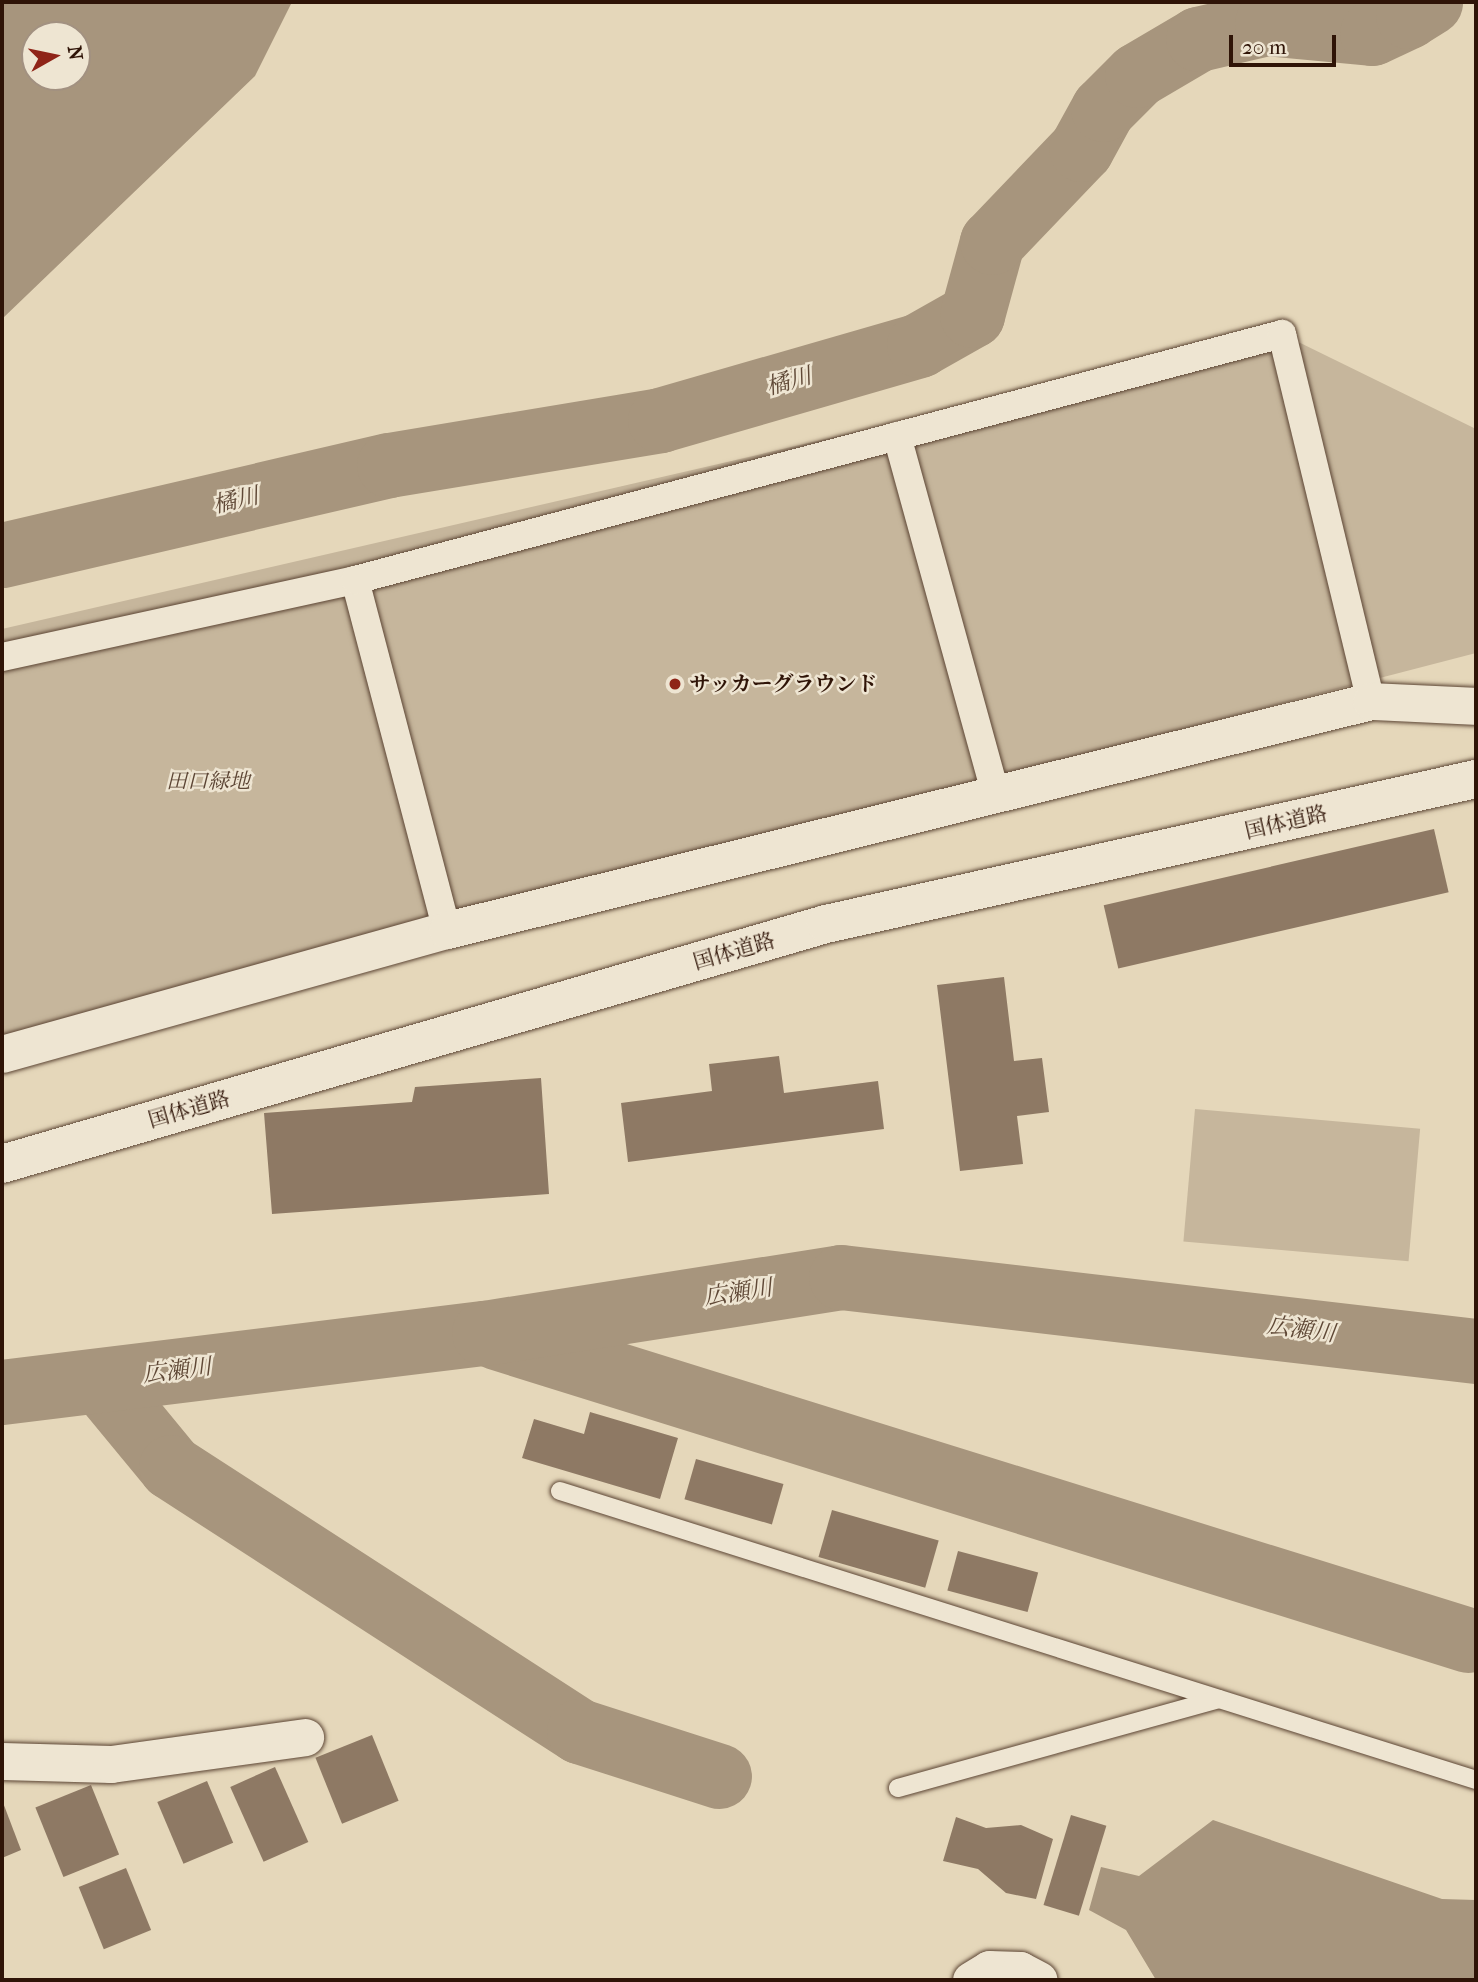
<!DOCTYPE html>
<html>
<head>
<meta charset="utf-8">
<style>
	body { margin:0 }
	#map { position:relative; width:1478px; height:1982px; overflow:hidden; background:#e5d7ba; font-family:"IM FELL French Canon","Noto Serif JP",serif }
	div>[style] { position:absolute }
	.green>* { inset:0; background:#c6b69c; transform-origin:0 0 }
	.water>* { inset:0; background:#a7957d }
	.river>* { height:65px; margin:-32.5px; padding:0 32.5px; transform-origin:32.5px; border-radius:32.5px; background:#a7957d }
	.building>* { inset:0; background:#8e7964; transform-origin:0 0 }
	.roads { filter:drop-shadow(0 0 2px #5c4534) drop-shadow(0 0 2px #5c4534) }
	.service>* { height:18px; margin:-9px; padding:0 9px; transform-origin:9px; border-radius:9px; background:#eee5d2 }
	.pedestrian>* { height:28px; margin:-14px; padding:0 14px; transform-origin:14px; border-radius:14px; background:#eee5d2 }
	.minor>* { height:37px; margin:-18.5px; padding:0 18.5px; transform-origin:18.5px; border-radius:18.5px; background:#eee5d2 }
	.tertiary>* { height:38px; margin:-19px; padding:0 19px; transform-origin:19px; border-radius:19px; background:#eee5d2 }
	.dots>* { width:19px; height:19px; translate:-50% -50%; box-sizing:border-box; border:4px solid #eee5d2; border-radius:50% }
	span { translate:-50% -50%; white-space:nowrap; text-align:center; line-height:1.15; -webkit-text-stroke:5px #eee5d2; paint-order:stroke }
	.poi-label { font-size:21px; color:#2f1407; font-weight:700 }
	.left { translate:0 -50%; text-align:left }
	.park-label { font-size:21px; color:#5c4534; font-style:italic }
	.street-label { font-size:21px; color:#2f1407 }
	.water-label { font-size:23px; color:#5f4836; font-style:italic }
	.frame { position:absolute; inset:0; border:4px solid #2f1407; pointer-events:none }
	.north { position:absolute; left:21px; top:21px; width:70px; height:70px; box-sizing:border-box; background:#eee5d2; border:2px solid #a29181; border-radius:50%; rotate:81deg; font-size:19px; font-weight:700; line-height:28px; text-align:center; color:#2f1407 }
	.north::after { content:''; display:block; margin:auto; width:24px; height:32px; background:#8f2418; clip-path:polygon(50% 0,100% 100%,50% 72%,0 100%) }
	.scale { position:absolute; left:1229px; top:35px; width:107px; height:32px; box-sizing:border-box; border:4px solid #2f1407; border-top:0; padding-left:9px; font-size:21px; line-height:24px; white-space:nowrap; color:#2f1407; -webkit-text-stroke:5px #eee5d2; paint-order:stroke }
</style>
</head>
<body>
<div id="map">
	<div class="green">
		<div style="clip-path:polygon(1282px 334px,1476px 429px,1476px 653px,2px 1036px,2px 629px)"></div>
		<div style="left:1195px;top:1109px;width:226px;height:133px;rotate:5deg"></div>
	</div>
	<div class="water">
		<div style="clip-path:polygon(evenodd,2px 2px,292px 2px,255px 76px,2px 319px,2px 2px,35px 35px,77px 35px,77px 77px,35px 77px,35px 35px)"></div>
		<div style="clip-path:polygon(1213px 1820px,1442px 1899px,1476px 1900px,1476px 1980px,1156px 1980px,1126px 1930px,1089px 1910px,1101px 1867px,1139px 1876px)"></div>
	</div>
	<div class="river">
		<div style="left:2px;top:555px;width:397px;rotate:-13.1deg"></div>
		<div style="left:389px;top:465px;width:275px;rotate:-9.4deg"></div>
		<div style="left:660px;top:420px;width:270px;rotate:-16.1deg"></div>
		<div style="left:919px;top:345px;width:61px;rotate:-29.5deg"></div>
		<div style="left:972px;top:315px;width:76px;rotate:-74.7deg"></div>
		<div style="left:992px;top:242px;width:129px;rotate:-46.3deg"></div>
		<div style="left:1081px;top:149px;width:46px;rotate:-61.2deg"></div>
		<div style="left:1103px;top:109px;width:48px;rotate:-45deg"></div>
		<div style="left:1137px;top:75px;width:71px;rotate:-30.5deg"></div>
		<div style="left:1198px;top:39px;width:71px;rotate:-13.1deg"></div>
		<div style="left:1267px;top:23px;width:105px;rotate:5.4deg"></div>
		<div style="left:1372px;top:33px;width:40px;rotate:-25deg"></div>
		<div style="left:1408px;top:16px;width:26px;rotate:-32deg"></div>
		<div style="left:496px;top:1337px;width:1018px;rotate:17.31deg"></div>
		<div style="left:101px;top:1382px;width:110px;rotate:50.5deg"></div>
		<div style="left:171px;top:1467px;width:486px;rotate:32.9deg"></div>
		<div style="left:579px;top:1731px;width:147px;rotate:17.8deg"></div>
		<div style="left:2px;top:1392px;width:486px;rotate:-7deg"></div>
		<div style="left:484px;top:1333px;width:361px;rotate:-8.9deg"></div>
		<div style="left:841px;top:1277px;width:639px;rotate:6.65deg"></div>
	</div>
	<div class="building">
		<div style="left:1434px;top:829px;width:65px;height:339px;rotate:77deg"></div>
		<div style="clip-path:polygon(1004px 977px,1014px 1061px,1042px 1058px,1049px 1112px,1017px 1116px,1023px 1164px,960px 1171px,937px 985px)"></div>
		<div style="clip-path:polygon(779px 1056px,784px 1093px,878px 1081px,884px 1129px,628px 1162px,621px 1103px,712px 1091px,709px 1064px)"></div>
		<div style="clip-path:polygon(541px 1078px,549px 1194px,272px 1214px,264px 1113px,412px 1102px,415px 1087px)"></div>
		<div style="clip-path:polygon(590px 1412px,678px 1438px,660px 1499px,522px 1458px,534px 1419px,584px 1434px)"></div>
		<div style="left:696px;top:1459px;width:91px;height:42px;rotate:16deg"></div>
		<div style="left:832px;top:1510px;width:111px;height:49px;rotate:16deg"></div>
		<div style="left:958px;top:1551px;width:83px;height:41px;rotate:15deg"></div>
		<div style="left:372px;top:1735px;width:71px;height:61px;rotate:68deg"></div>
		<div style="left:275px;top:1767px;width:82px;height:49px;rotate:66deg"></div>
		<div style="left:207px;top:1781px;width:67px;height:54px;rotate:67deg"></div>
		<div style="left:91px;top:1785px;width:75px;height:60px;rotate:68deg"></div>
		<div style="clip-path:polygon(2px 1800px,21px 1850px,2px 1858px)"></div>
		<div style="left:1071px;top:1815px;width:37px;height:94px;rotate:17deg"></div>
		<div style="clip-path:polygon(956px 1817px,986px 1828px,1021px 1825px,1053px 1839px,1036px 1899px,1006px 1893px,978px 1869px,943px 1861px)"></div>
		<div style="left:126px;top:1868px;width:67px;height:51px;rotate:68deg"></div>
	</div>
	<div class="roads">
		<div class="service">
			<div style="left:560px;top:1491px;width:961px;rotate:17.51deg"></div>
			<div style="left:898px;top:1788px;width:333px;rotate:-15.5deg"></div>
		</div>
		<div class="pedestrian">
			<div style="left:897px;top:436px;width:372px;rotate:74.6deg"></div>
			<div style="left:355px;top:580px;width:362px;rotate:75.3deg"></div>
			<div style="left:2px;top:657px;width:361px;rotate:-12.3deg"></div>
			<div style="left:355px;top:580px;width:959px;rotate:-14.86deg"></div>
			<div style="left:1282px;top:334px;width:378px;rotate:76.4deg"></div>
		</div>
		<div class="minor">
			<div style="left:2px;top:1054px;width:462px;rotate:-15.6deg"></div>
			<div style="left:447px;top:930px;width:952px;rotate:-13.92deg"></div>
			<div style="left:1371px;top:701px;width:105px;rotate:2.7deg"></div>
			<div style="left:2px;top:1761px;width:109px;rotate:1.6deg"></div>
			<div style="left:111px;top:1764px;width:196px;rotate:-7.9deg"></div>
			<div style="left:971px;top:1980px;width:21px;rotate:-31deg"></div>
			<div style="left:989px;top:1969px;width:31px;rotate:2deg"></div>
			<div style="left:1020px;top:1970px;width:21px;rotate:28deg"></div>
		</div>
		<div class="tertiary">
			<div style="left:2px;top:1164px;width:858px;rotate:-16.24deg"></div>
			<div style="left:826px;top:924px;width:666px;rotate:-12.58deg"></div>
		</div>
	</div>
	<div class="dots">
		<div style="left:675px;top:684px;background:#8f2418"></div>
	</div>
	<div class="poi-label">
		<span class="left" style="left:689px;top:684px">サッカーグラウンド</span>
	</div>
	<div class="park-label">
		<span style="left:208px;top:781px">田口緑地</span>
	</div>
	<div class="street-label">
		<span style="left:1286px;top:822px;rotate:-13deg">国体道路</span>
		<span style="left:734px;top:951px;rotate:-16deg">国体道路</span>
		<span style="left:189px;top:1109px;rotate:-16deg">国体道路</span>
	</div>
	<div class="water-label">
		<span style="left:789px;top:382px;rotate:-16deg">橘川</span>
		<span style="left:236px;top:501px;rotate:-13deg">橘川</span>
		<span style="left:738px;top:1293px;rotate:-9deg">広瀬川</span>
		<span style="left:1301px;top:1330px;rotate:7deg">広瀬川</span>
		<span style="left:177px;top:1371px;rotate:-7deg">広瀬川</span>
	</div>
	<div class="frame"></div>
	<div class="north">N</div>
	<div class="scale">20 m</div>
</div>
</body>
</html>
